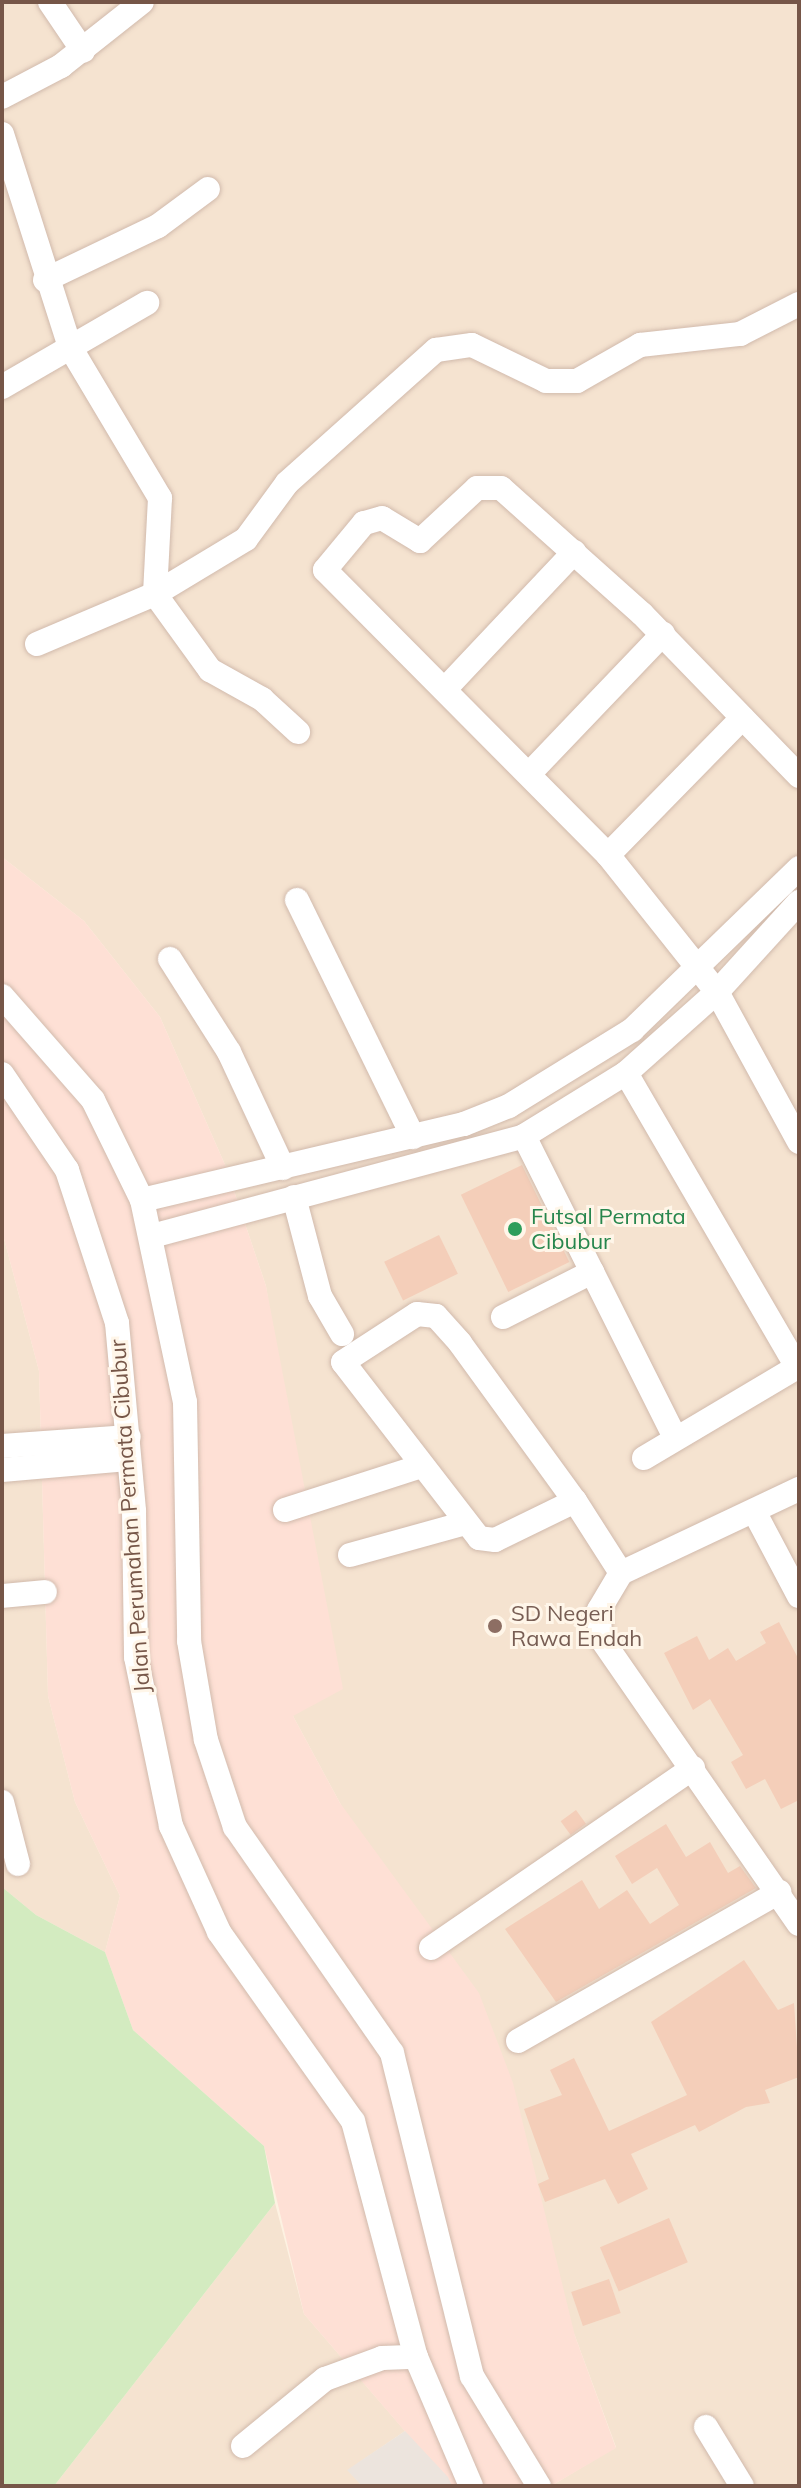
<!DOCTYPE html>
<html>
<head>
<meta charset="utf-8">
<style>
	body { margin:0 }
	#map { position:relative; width:801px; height:2488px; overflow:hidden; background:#fdf2e2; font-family:Mulish,sans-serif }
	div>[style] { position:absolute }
	.residential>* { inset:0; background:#f5e3d0 }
	.commercial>* { inset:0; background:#fee0d5 }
	.industrial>* { inset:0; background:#ece4dd }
	.green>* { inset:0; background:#d3ebc0 }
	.building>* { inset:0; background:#f4ceb9; transform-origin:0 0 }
	.roads { filter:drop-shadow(0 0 2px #d1baac) drop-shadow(0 0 2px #d1baac) }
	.minor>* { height:24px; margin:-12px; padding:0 12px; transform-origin:12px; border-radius:12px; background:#fff }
	.dots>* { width:22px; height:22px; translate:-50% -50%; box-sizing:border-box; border:4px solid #fff6e9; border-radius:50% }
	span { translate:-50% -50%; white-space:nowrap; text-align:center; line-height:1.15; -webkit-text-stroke:6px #fff6e9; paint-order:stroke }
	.leisure-label { font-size:22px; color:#27864d }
	.left { translate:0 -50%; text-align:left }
	.street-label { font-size:22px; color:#765648 }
	.education-label { font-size:22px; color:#785e54 }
	.frame { position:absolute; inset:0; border:4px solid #765648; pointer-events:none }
</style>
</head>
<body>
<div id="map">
	<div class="residential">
		<div style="clip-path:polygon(2px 2px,799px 2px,799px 2486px,551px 2486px,616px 2447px,575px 2336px,340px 1803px,293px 1716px,288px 1431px,266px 1286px,226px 1167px,160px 1017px,84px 921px,2px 857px)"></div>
		<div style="clip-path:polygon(2px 1231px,39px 1371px,48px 1696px,75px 1802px,120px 1896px,105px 1952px,36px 1915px,2px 1887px)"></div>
		<div style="clip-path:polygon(275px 2203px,304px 2314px,405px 2431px,348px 2470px,362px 2486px,54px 2486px)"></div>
	</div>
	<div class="commercial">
		<div style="clip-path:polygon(2px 857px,84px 921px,160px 1017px,226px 1167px,266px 1286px,343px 1689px,293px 1716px,340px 1803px,479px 1993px,513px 2083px,575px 2336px,616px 2448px,551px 2486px,452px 2486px,304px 2314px,264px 2146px,133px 2030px,105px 1952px,120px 1896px,75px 1802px,48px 1696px,39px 1371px,2px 1231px)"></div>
	</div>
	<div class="industrial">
		<div style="clip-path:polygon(405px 2431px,448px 2477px,452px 2486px,362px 2486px,347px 2470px)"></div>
	</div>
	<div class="green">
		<div style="clip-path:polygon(2px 1887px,36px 1915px,105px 1952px,133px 2030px,264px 2146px,275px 2203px,54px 2486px,2px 2486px)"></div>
	</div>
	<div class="building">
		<div style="left:522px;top:1165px;width:108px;height:68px;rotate:64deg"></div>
		<div style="left:439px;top:1235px;width:43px;height:61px;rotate:64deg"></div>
		<div style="clip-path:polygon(779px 1622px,799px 1660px,799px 1800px,781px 1809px,765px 1779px,746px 1789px,731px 1762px,743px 1755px,710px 1699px,693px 1710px,664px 1653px,697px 1636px,709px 1660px,728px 1648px,736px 1661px,766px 1643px,760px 1632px)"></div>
		<div style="left:576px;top:1810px;width:17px;height:19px;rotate:54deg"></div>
		<div style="clip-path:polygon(666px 1824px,686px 1857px,710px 1842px,728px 1873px,740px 1866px,756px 1888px,556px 2002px,505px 1929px,582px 1880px,599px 1909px,627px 1890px,650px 1924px,679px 1905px,657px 1868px,632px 1884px,615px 1856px)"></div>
		<div style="clip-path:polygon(744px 1960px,778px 2010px,794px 2003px,799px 2077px,765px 2090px,770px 2103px,746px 2107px,699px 2132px,695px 2125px,631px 2154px,648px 2189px,618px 2204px,605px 2179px,545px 2202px,538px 2184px,549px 2179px,524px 2109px,562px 2095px,550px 2070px,574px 2058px,609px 2131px,687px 2095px,651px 2022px)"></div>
		<div style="left:669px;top:2218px;width:48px;height:75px;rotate:67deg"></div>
		<div style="left:609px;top:2279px;width:36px;height:40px;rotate:71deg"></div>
	</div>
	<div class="roads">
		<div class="minor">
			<div style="left:50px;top:2px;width:59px;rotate:56deg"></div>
			<div style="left:2px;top:97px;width:67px;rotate:-27.7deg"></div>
			<div style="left:61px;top:66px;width:103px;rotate:-38.3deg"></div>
			<div style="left:2px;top:134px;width:224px;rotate:72.3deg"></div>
			<div style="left:70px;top:347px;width:176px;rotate:59.2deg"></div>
			<div style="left:160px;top:498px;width:96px;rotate:93deg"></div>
			<div style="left:155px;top:594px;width:94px;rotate:54.1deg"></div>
			<div style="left:210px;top:670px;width:60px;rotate:29.1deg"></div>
			<div style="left:262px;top:699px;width:49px;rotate:42.5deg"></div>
			<div style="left:45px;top:280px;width:125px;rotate:-25.5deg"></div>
			<div style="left:158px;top:226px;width:62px;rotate:-36.5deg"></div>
			<div style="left:2px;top:387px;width:168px;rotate:-30.1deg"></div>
			<div style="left:37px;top:644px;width:128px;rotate:-23deg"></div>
			<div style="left:155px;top:594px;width:106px;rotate:-31.1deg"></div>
			<div style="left:246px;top:539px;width:69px;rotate:-53.8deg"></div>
			<div style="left:287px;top:483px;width:200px;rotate:-41.8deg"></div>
			<div style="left:436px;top:350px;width:36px;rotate:-8deg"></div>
			<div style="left:472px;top:345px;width:82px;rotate:25.9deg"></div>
			<div style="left:546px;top:381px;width:31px"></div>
			<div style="left:577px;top:381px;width:73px;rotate:-29.7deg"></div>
			<div style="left:640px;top:345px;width:101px;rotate:-6.3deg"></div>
			<div style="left:740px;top:334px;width:66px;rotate:-27deg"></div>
			<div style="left:446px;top:688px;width:187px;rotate:-46.7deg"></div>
			<div style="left:529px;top:774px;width:194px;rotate:-46.3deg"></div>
			<div style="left:799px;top:776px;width:226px;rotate:-134.1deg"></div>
			<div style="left:642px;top:614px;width:189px;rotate:-138.2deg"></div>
			<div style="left:501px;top:488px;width:24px;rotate:180deg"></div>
			<div style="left:477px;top:488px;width:78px;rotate:137.1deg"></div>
			<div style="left:420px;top:541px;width:44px;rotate:-148.8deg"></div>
			<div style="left:382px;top:518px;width:19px;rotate:164deg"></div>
			<div style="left:364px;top:523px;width:61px;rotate:129.7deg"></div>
			<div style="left:325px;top:570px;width:402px;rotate:45.2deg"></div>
			<div style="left:608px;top:855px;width:175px;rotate:51.5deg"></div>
			<div style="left:717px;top:992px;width:171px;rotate:61.3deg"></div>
			<div style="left:608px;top:855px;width:192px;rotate:-45.6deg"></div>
			<div style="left:297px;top:900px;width:264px;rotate:63.9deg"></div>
			<div style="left:170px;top:959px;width:110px;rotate:57.6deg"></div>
			<div style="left:229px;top:1052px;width:128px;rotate:65deg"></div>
			<div style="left:2px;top:996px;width:138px;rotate:48.8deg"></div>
			<div style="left:93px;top:1100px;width:111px;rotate:63.9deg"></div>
			<div style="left:142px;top:1200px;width:207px;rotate:78deg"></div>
			<div style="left:185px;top:1402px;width:239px;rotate:89deg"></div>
			<div style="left:189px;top:1641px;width:100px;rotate:80.3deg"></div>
			<div style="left:206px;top:1740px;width:92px;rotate:71.6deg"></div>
			<div style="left:235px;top:1827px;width:275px;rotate:55.2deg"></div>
			<div style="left:392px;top:2053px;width:333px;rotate:76.1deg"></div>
			<div style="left:472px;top:2376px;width:129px;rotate:58.7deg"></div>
			<div style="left:626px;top:1073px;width:340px;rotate:59.8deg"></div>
			<div style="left:2px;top:1074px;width:116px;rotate:55.9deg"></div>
			<div style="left:67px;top:1170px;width:161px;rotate:71.9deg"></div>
			<div style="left:117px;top:1323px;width:189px;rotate:84.8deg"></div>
			<div style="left:134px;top:1511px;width:146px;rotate:89.2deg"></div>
			<div style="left:136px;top:1657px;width:173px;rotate:78.3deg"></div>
			<div style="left:171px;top:1826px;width:116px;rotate:65.6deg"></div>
			<div style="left:219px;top:1932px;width:232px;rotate:54.7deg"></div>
			<div style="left:353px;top:2121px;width:244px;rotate:75.1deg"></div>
			<div style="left:416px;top:2357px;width:140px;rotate:66.9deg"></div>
			<div style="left:524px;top:1136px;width:338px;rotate:63.4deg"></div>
			<div style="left:294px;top:1197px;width:102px;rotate:75.3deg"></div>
			<div style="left:320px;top:1296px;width:44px;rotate:59.9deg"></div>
			<div style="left:142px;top:1200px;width:331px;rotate:-13.3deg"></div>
			<div style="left:464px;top:1124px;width:48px;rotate:-21.8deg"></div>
			<div style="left:509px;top:1106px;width:145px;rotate:-31.7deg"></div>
			<div style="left:632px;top:1030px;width:233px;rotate:-44.1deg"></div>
			<div style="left:152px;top:1236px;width:385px;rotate:-15deg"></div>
			<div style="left:524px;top:1136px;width:120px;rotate:-31.7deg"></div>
			<div style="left:626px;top:1073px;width:122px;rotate:-41.7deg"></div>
			<div style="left:717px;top:992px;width:122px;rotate:-47.7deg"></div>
			<div style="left:503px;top:1317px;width:100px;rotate:-26.8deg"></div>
			<div style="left:2px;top:1446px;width:127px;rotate:-4.1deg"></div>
			<div style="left:644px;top:1458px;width:180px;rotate:-30.7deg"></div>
			<div style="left:2px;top:1470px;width:126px;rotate:-5deg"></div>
			<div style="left:575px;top:1501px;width:89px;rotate:154deg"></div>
			<div style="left:495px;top:1540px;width:16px;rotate:-173deg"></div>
			<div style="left:479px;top:1538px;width:222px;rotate:-127.7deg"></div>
			<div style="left:343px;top:1362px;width:88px;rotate:-33deg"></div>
			<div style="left:417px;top:1314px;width:19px;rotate:6deg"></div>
			<div style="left:436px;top:1316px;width:36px;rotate:48deg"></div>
			<div style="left:460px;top:1343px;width:195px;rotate:54deg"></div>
			<div style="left:575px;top:1501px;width:85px;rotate:57.4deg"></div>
			<div style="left:621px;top:1573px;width:43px;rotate:120.7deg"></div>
			<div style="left:599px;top:1610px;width:27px;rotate:88deg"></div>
			<div style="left:600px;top:1637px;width:349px;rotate:55.3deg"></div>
			<div style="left:285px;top:1510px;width:143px;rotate:-17.9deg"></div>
			<div style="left:755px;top:1513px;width:94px;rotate:62.1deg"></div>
			<div style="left:350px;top:1555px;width:119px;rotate:-15.5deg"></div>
			<div style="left:621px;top:1573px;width:197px;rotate:-25.3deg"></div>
			<div style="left:2px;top:1596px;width:43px;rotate:-5.3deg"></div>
			<div style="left:2px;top:1802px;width:64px;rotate:75.5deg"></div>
			<div style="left:431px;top:1948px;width:318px;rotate:-34.5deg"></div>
			<div style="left:518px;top:2041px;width:301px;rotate:-29.7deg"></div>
			<div style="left:706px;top:2427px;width:69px;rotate:58.6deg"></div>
			<div style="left:243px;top:2446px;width:106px;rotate:-39.3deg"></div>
			<div style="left:325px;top:2379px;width:61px;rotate:-20.2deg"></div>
			<div style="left:382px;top:2358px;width:34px;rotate:-2deg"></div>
		</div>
	</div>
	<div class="dots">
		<div style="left:515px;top:1229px;background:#2e9e5b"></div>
		<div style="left:495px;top:1626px;background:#8d6e63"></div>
	</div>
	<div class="leisure-label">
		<span class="left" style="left:531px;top:1229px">Futsal Permata<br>Cibubur</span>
	</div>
	<div class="street-label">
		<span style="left:130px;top:1516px;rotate:-94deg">Jalan Perumahan Permata Cibubur</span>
	</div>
	<div class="education-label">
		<span class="left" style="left:511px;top:1626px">SD Negeri<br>Rawa Endah</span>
	</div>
	<div class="frame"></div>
</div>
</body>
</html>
